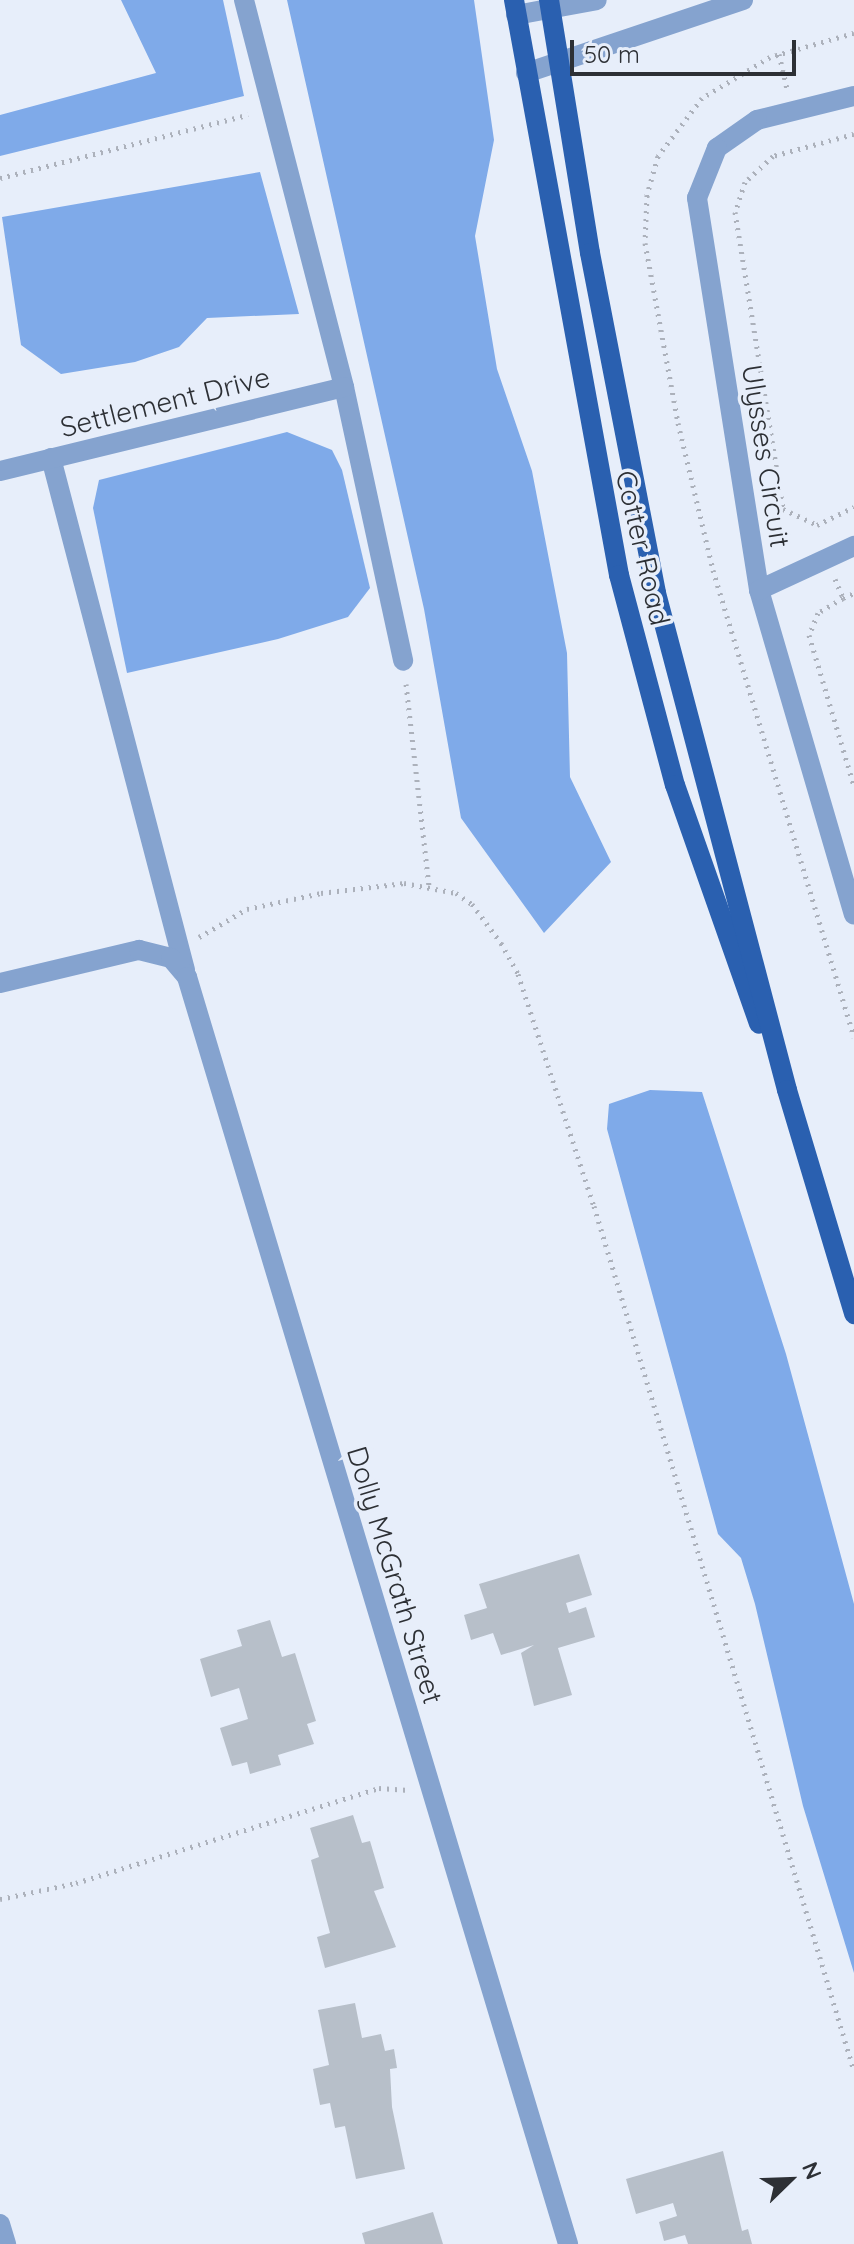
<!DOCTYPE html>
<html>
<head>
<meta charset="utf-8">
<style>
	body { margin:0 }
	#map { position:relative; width:854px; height:2244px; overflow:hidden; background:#e7eefa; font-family:Quicksand,sans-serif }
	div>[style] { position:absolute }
	.forest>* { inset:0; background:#7faae9 }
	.building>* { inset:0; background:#b7bfc9 }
	.path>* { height:5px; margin-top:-2.5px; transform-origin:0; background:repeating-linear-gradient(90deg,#acb1bb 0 2px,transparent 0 8px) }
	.minor>* { height:20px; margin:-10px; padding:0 10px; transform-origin:10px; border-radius:10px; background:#85a3cf }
	.major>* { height:20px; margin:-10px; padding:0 10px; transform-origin:10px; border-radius:10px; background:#2a60b0 }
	span { translate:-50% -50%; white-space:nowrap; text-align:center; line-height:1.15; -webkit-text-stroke:7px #e7eefa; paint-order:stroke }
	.street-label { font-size:28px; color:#2d3035 }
	.north { position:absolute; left:750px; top:2140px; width:80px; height:80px; -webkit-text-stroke:6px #e7eefa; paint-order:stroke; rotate:67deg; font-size:22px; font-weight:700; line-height:32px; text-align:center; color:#2d3035 }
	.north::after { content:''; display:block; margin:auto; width:28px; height:36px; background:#2d3035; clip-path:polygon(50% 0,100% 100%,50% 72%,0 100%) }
	.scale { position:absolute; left:570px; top:40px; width:226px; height:36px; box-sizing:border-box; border:4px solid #2d3035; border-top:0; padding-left:10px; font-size:24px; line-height:28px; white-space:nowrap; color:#2d3035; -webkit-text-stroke:6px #e7eefa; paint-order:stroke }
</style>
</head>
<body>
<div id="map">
	<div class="forest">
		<div style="clip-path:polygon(121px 0,223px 0,244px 96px,0 156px,0 115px,156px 73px)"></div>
		<div style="clip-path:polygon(287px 0,474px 0,494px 140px,475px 236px,497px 369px,532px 471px,567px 653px,570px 777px,611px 862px,544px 933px,461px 818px,424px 609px)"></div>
		<div style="clip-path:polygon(260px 172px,299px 314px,207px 318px,179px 347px,135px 362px,61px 374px,21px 345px,2px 217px)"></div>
		<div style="clip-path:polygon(287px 432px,332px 450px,342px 470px,370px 588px,348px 617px,278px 639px,127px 673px,93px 508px,99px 480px)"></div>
		<div style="clip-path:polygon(650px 1090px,702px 1092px,786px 1354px,854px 1604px,854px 1973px,803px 1806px,755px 1604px,741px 1558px,718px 1534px,607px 1129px,609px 1104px)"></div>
	</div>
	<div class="building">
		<div style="clip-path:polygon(579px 1554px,592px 1595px,566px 1603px,569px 1613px,586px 1607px,595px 1637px,558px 1648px,572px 1695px,534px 1706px,521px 1653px,534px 1645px,501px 1655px,493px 1633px,471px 1640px,464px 1615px,487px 1608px,479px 1584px)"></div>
		<div style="clip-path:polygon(270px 1620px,282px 1657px,295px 1653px,316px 1721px,307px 1724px,314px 1744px,278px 1755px,281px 1765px,250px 1774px,247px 1762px,232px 1766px,220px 1728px,248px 1719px,239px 1688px,211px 1697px,200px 1659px,242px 1646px,237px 1630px)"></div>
		<div style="clip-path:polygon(353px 1815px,362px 1843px,370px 1841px,384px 1888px,374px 1891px,396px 1947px,325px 1968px,317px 1937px,330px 1933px,311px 1860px,319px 1857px,310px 1828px)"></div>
		<div style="clip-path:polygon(355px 2003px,362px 2038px,381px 2034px,385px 2051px,394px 2049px,397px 2068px,390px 2069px,392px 2107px,405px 2169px,356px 2179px,345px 2126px,335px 2128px,330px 2103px,320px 2105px,313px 2069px,329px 2065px,318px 2010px)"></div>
		<div style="clip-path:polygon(723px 2151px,742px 2231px,748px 2229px,752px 2244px,688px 2244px,685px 2235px,664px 2241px,659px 2222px,677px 2216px,673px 2203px,636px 2214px,626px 2179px)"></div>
		<div style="clip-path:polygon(433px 2212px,443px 2244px,365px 2244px,362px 2233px)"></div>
	</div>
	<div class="path">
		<div style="left:854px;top:33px;width:87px;rotate:164.1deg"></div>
		<div style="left:770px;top:57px;width:79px;rotate:148.9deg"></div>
		<div style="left:702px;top:98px;width:73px;rotate:127.2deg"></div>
		<div style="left:658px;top:156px;width:41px;rotate:105.8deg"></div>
		<div style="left:647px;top:195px;width:48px;rotate:92.4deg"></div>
		<div style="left:645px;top:243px;width:183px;rotate:79.6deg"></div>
		<div style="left:678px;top:423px;width:151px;rotate:76.6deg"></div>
		<div style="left:713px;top:570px;width:488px;rotate:73.2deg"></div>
		<div style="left:779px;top:54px;width:35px;rotate:77deg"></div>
		<div style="left:854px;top:134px;width:84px;rotate:164.8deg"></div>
		<div style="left:773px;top:156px;width:38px;rotate:137deg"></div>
		<div style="left:745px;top:182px;width:32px;rotate:108deg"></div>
		<div style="left:735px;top:212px;width:301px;rotate:80.8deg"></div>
		<div style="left:783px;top:509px;width:38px;rotate:25deg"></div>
		<div style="left:817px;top:525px;width:41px;rotate:-25.9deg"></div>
		<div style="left:0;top:178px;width:256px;rotate:-14.3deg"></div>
		<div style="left:835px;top:579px;width:21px;rotate:67deg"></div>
		<div style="left:843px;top:598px;width:29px;rotate:149deg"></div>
		<div style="left:818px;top:613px;width:24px;rotate:112deg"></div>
		<div style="left:809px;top:635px;width:158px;rotate:73.4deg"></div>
		<div style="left:843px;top:598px;width:12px;rotate:-24deg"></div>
		<div style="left:406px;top:684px;width:203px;rotate:83.5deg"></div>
		<div style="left:199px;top:937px;width:56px;rotate:-30.3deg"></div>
		<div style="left:247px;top:909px;width:76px;rotate:-12.2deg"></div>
		<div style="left:321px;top:893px;width:84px;rotate:-6.9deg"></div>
		<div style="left:404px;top:883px;width:53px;rotate:10.9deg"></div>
		<div style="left:456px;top:893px;width:19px;rotate:35deg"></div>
		<div style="left:472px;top:904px;width:49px;rotate:53.4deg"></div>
		<div style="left:501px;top:943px;width:35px;rotate:61deg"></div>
		<div style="left:518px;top:974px;width:244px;rotate:71.9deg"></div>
		<div style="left:594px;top:1206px;width:903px;rotate:73.27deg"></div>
		<div style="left:0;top:1899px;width:78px;rotate:-11.9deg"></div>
		<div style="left:76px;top:1883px;width:318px;rotate:-17.4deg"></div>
		<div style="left:379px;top:1788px;width:30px;rotate:4deg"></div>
	</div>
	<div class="minor">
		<div style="left:244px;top:0;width:400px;rotate:75.5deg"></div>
		<div style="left:344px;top:387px;width:280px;rotate:77.8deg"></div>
		<div style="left:516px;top:15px;width:82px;rotate:-10.5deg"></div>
		<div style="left:526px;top:73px;width:229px;rotate:-18.6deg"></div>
		<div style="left:854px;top:96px;width:100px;rotate:166.1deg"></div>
		<div style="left:757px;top:120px;width:49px;rotate:145deg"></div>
		<div style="left:717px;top:148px;width:54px;rotate:111.8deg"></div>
		<div style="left:697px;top:198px;width:397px;rotate:81deg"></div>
		<div style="left:759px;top:590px;width:338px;rotate:73.7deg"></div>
		<div style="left:51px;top:458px;width:529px;rotate:75.33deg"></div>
		<div style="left:0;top:471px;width:354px;rotate:-13.7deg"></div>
		<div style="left:759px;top:590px;width:105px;rotate:-24.9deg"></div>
		<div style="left:0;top:983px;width:143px;rotate:-13.4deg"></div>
		<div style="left:139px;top:950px;width:33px;rotate:14deg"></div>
		<div style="left:171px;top:958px;width:25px;rotate:50deg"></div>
		<div style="left:187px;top:977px;width:1323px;rotate:73.26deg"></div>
		<div style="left:0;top:2224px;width:21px;rotate:73deg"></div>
	</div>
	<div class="major">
		<div style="left:514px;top:0;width:585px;rotate:79.65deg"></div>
		<div style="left:619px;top:575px;width:217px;rotate:75.1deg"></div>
		<div style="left:675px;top:785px;width:253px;rotate:70.6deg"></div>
		<div style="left:549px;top:0;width:256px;rotate:80.8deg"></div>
		<div style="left:590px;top:253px;width:346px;rotate:79deg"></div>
		<div style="left:656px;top:593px;width:514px;rotate:75.23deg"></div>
		<div style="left:787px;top:1090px;width:234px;rotate:73.3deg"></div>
	</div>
	<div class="street-label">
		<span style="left:165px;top:402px;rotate:-14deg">Settlement Drive</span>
		<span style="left:766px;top:456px;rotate:81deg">Ulysses Circuit</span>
		<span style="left:643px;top:548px;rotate:77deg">Cotter Road</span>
		<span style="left:395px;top:1575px;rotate:73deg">Dolly McGrath Street</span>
	</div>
	<div class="north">N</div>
	<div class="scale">50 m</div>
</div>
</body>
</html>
